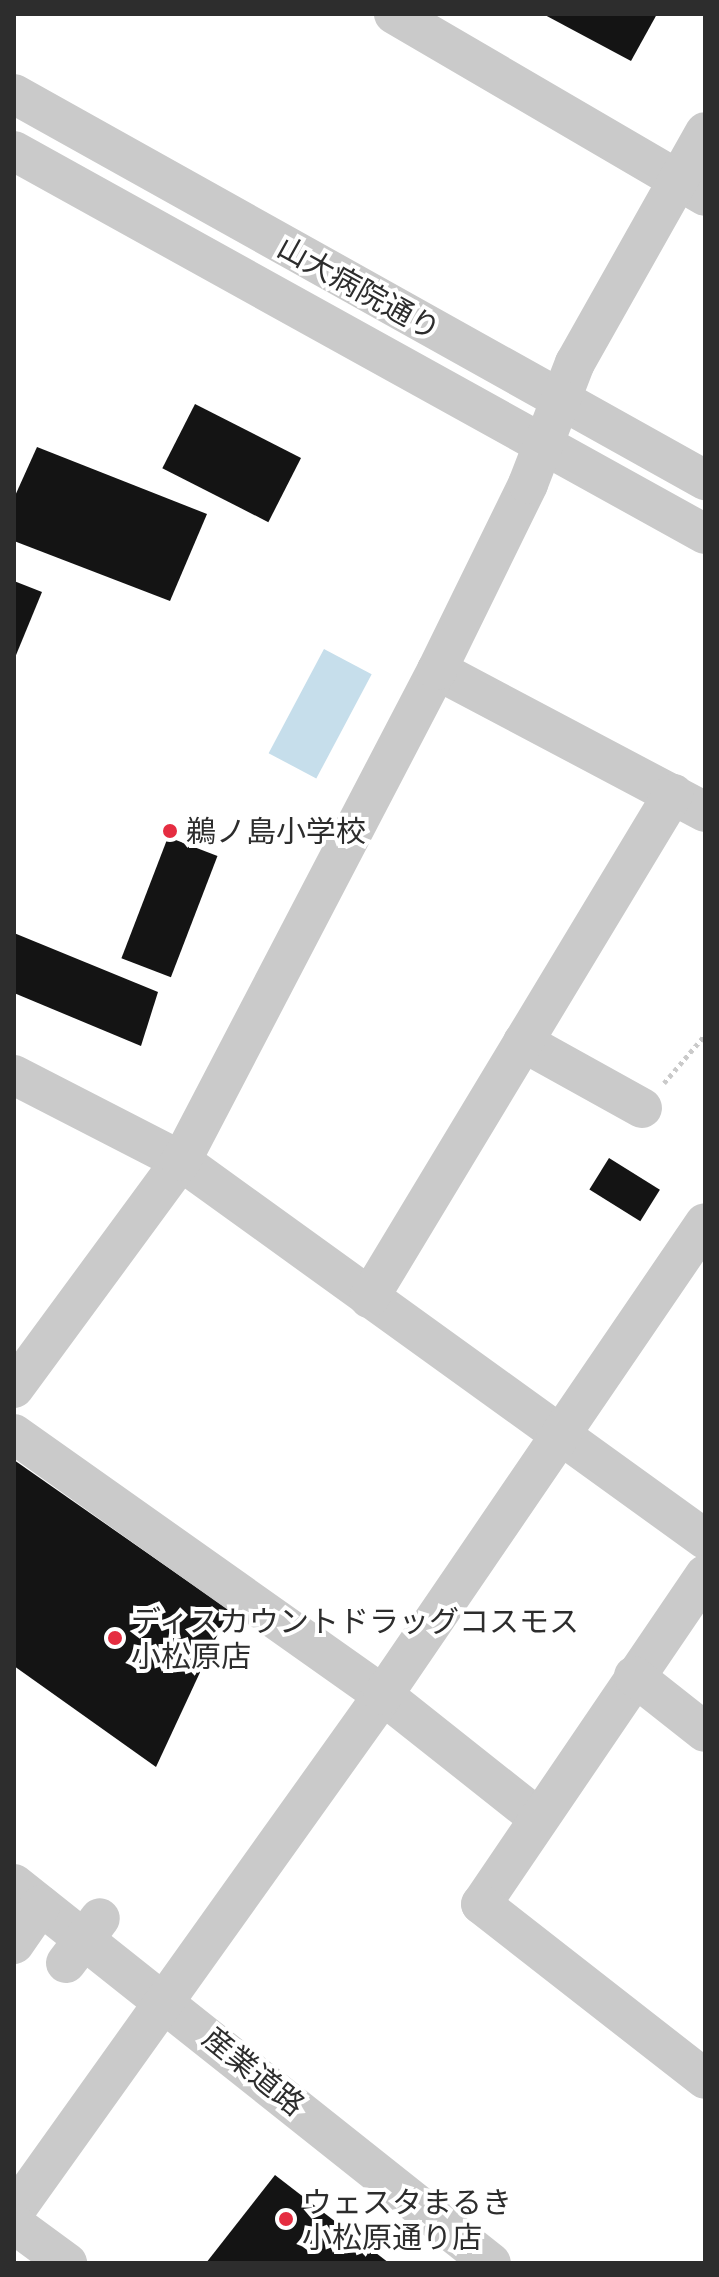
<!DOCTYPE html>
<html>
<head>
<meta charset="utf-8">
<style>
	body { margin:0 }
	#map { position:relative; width:719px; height:2277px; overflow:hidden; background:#fff; font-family:"Titillium Web","Noto Sans JP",sans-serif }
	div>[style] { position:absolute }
	.water>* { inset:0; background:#c6deeb; transform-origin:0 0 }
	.building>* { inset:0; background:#141414; transform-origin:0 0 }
	.path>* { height:5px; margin-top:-2.5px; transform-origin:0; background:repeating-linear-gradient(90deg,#cacaca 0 4px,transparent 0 8px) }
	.minor>* { height:40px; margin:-20px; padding:0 20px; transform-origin:20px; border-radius:20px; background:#cacaca }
	.minor-bridge>* { height:40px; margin:-20px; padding:0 20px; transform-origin:20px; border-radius:20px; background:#cacaca }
	.dots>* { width:22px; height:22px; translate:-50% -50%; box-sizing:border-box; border:4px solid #fff; border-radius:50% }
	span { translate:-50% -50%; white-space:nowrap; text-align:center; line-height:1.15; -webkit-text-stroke:8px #fff; paint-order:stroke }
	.street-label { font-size:30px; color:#2d2d2d }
	.poi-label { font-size:30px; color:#2d2d2d }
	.left { translate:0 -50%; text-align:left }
	.frame { position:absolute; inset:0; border:16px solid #2d2d2d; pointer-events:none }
</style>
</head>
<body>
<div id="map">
	<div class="water">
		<div style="left:324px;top:649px;width:54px;height:118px;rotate:28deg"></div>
	</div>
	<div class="building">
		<div style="clip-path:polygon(543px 14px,657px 14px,631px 61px)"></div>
		<div style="left:195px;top:404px;width:119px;height:72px;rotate:27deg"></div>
		<div style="clip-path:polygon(37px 447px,207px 514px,170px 601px,14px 541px,14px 498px)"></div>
		<div style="clip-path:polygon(14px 581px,42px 592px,14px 660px)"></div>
		<div style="left:168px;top:837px;width:53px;height:130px;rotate:21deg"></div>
		<div style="clip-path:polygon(14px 933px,158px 992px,141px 1046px,14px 993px)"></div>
		<div style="left:609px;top:1158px;width:60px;height:37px;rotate:32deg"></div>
		<div style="clip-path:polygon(14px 1460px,229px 1610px,156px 1767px,14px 1666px)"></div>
		<div style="clip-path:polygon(275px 2175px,389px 2263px,206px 2263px)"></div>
	</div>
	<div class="path">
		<div style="left:664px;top:1083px;width:63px;rotate:-49.5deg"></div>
	</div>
	<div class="minor">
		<div style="left:394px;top:14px;width:360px;rotate:30.3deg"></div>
		<div style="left:14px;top:94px;width:792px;rotate:29.19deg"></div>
		<div style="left:14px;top:151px;width:790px;rotate:29deg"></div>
		<div style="left:437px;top:670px;width:303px;rotate:27.9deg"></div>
		<div style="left:523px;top:1042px;width:136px;rotate:29deg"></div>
		<div style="left:14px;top:1075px;width:188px;rotate:27.2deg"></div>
		<div style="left:181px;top:1161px;width:646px;rotate:35.81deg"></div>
		<div style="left:369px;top:1298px;width:589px;rotate:-58.9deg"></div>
		<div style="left:14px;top:1388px;width:282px;rotate:-53.7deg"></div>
		<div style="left:181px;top:1161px;width:554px;rotate:-62.46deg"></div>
		<div style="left:437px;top:670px;width:207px;rotate:-63.9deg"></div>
		<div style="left:528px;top:484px;width:130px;rotate:-68.8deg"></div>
		<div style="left:575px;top:363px;width:265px;rotate:-60.6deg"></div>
		<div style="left:14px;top:1434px;width:452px;rotate:35.3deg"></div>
		<div style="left:383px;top:1695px;width:198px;rotate:38.4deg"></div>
		<div style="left:705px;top:1575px;width:398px;rotate:124.2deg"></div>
		<div style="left:481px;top:1904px;width:284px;rotate:38deg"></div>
		<div style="left:634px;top:1676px;width:90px;rotate:38.3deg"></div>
		<div style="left:14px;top:1884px;width:609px;rotate:38.47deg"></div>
		<div style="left:14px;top:1944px;width:47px;rotate:-55.3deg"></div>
		<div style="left:14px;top:2212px;width:635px;rotate:-54.48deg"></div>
		<div style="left:383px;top:1695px;width:571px;rotate:-55.7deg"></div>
		<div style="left:14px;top:2224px;width:66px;rotate:36.3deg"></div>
	</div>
	<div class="minor-bridge">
		<div style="left:66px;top:1963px;width:56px;rotate:-52.9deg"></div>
	</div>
	<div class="dots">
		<div style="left:170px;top:831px;background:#e52d41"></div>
		<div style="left:115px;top:1638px;background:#e52d41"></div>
		<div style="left:286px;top:2219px;background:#e52d41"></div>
	</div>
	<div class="street-label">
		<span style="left:359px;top:288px;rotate:29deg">山大病院通り</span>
		<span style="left:254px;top:2071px;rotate:39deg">産業道路</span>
	</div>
	<div class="poi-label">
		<span class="left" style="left:186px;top:831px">鵜ノ島小学校</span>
		<span class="left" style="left:131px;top:1638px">ディスカウントドラッグコスモス<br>小松原店</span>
		<span class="left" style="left:302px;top:2219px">ウェスタまるき<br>小松原通り店</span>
	</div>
	<div class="frame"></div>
</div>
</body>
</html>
